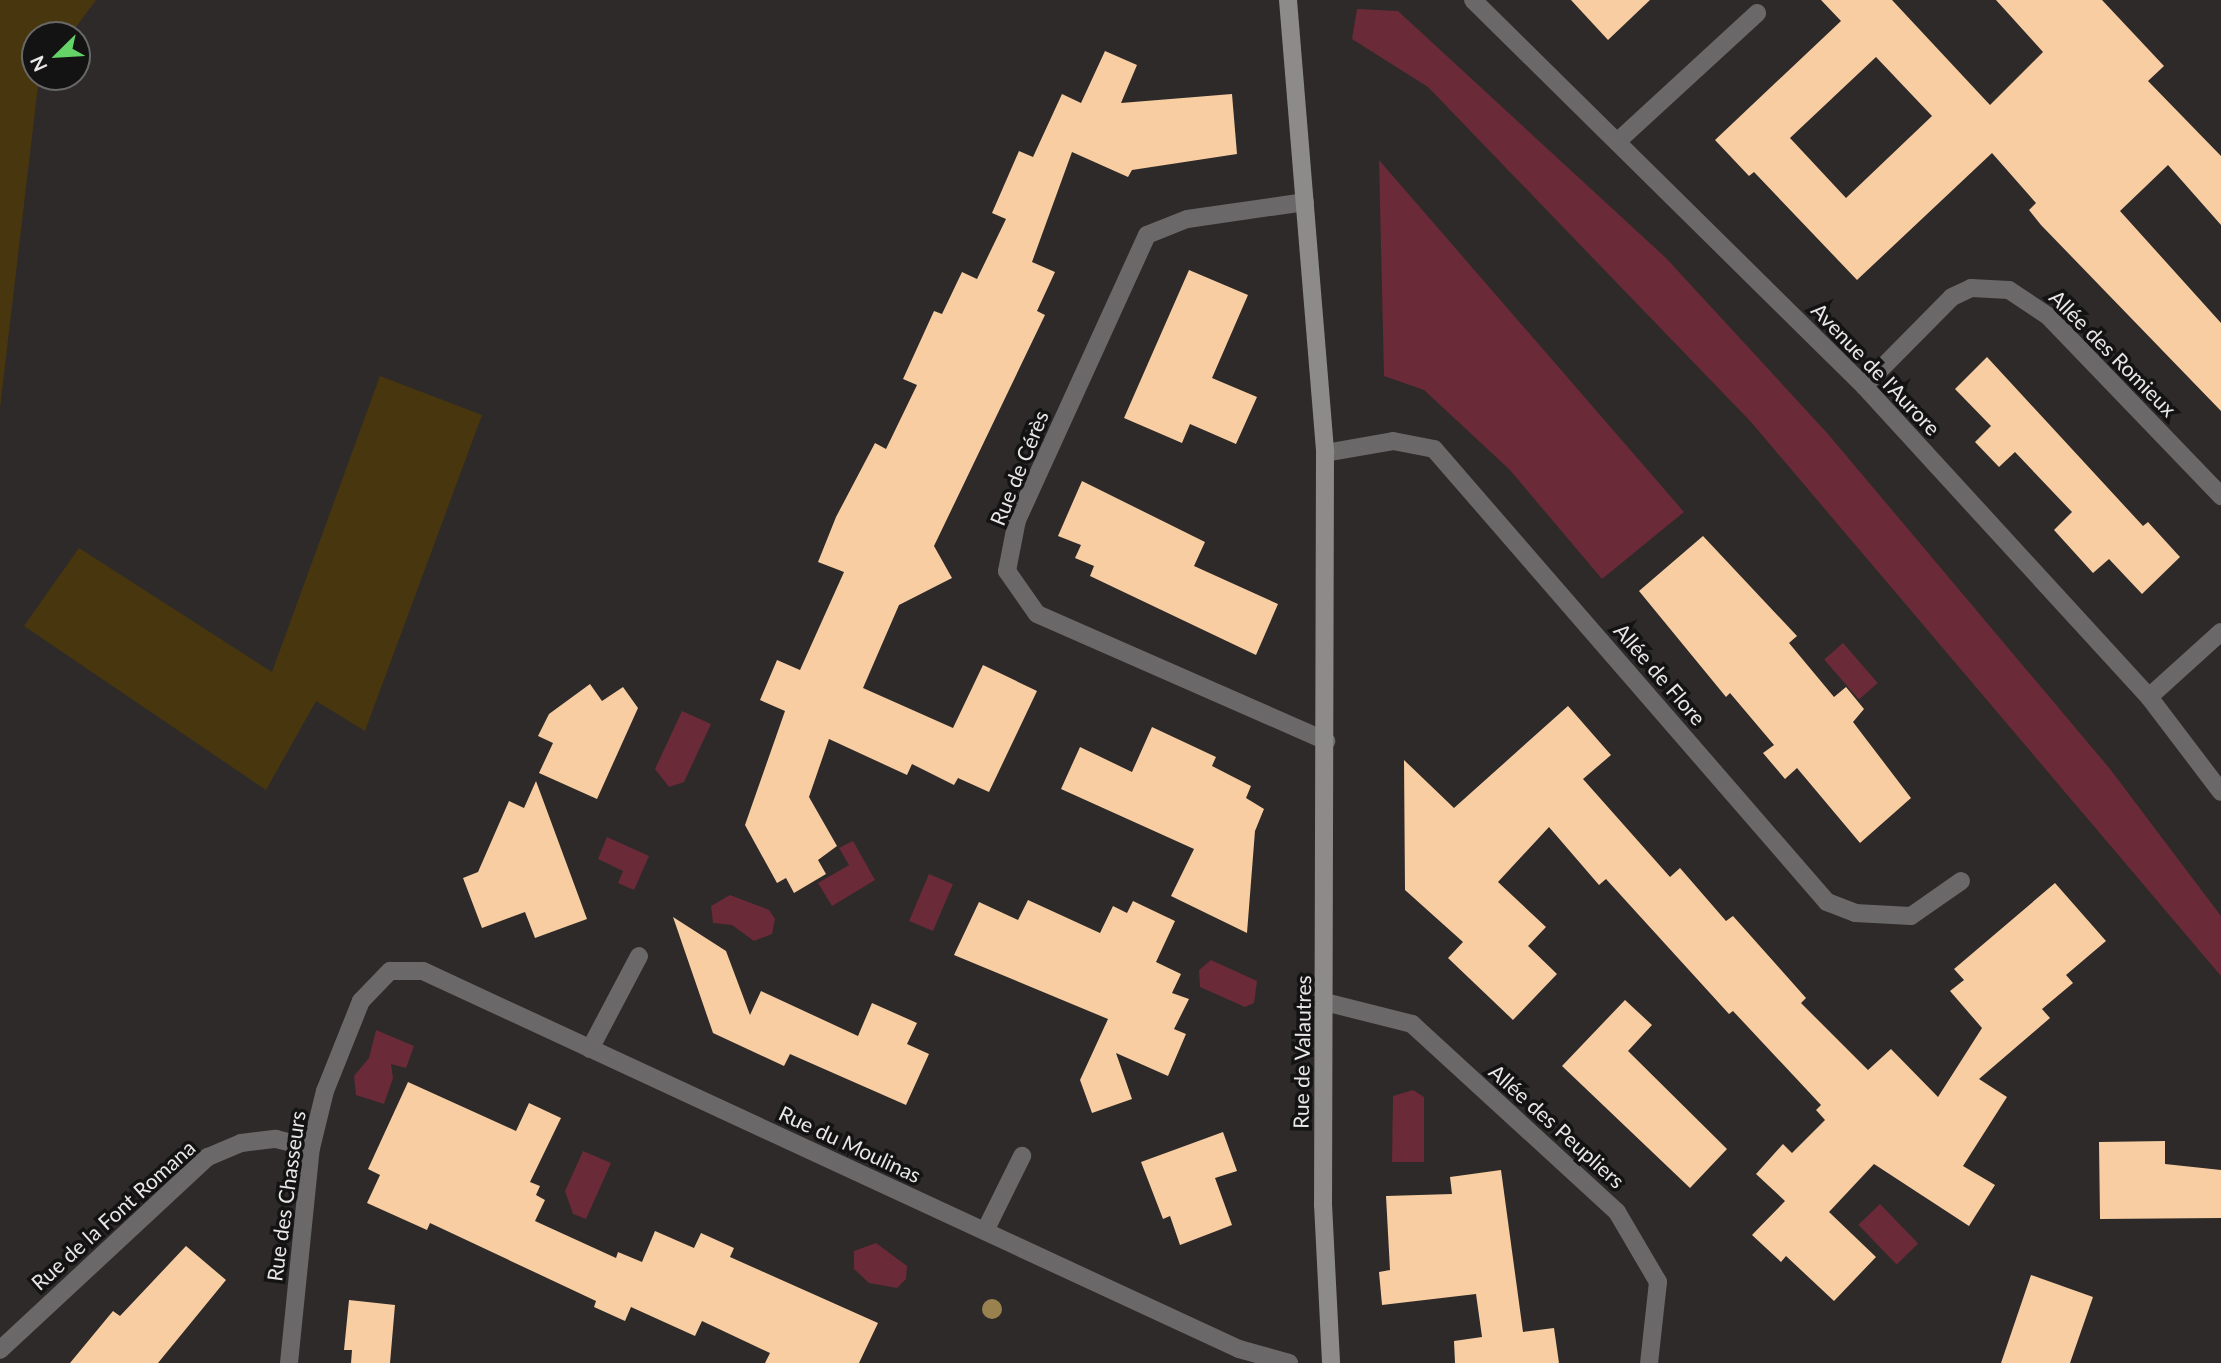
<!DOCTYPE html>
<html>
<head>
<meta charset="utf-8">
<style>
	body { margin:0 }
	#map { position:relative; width:2221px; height:1363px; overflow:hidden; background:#2d2a29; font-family:Lato,sans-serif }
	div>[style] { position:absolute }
	.green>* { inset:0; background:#48370e }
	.water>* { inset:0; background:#6a2a38; transform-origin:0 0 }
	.building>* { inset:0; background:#f8cda2 }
	.lane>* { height:18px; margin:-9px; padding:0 9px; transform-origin:9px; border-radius:9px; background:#6a6868 }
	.street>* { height:18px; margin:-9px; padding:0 9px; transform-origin:9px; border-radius:9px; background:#6a6868 }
	.secondary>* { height:18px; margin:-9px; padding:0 9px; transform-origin:9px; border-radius:9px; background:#8d8a8a }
	.trees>* { width:20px; height:20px; margin:-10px; border-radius:50%; background:#9a824e }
	span { translate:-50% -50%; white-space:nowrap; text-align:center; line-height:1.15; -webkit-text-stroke:7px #141313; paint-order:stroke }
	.street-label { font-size:21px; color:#e9e7e7 }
	.north { position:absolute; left:21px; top:21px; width:70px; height:70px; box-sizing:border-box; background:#141313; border:2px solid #696868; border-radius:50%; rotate:246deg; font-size:19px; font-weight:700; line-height:28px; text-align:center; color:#e9e7e7 }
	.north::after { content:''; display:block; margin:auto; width:24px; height:32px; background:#64d468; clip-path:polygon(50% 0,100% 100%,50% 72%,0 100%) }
</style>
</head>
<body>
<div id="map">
	<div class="green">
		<div style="clip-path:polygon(0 0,96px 0,70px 35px,35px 35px,39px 77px,0 408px)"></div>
		<div style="clip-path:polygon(380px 376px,482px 415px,365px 731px,316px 701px,266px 790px,24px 626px,79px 548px,272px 672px)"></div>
	</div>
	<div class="water">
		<div style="clip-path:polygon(1357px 9px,1398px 11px,1666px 258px,1828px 434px,2110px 769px,2221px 916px,2221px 976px,1751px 422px,1428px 87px,1352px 39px)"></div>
		<div style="clip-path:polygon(1379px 160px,1684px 512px,1602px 579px,1509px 469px,1424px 390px,1384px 376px)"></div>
		<div style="left:1843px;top:643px;width:53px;height:25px;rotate:49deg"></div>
		<div style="clip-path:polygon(682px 711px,711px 724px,684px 782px,669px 787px,655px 769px)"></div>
		<div style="clip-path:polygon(607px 837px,649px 856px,634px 890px,618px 883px,623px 871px,598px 859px)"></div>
		<div style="clip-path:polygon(853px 841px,875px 880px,832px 906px,818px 883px,849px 865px,839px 848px)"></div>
		<div style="left:929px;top:874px;width:26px;height:51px;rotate:23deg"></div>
		<div style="clip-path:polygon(730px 895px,769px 910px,775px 919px,772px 934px,754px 941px,732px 925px,713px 923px,711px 906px)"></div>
		<div style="clip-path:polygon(1211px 960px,1257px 981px,1254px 1003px,1245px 1007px,1200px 987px,1199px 970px)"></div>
		<div style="clip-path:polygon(376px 1030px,414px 1046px,406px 1068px,391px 1064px,393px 1078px,384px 1104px,356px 1095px,354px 1076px,369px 1058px)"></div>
		<div style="clip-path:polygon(1413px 1090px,1424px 1097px,1424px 1162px,1392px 1162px,1393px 1096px)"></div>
		<div style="clip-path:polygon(583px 1151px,611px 1163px,586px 1219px,573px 1214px,565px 1191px)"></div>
		<div style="left:1880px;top:1204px;width:55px;height:30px;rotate:46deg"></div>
		<div style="clip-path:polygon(876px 1243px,907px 1266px,906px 1279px,897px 1288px,869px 1283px,854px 1269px,854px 1251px)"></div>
	</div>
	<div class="building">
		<div style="clip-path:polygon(1571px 0,1650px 0,1608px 40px)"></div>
		<div style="clip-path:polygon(evenodd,1821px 0,1892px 0,1990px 105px,2043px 52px,1996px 0,2102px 0,2164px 66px,2148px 81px,2221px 156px,2221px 225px,2168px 165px,2120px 211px,2221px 323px,2221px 411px,2041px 225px,2029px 210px,2036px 203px,1992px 153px,1857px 280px,1754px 172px,1749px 176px,1715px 140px,1841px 21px,1821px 0,1876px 57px,1932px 116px,1846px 198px,1790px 138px,1876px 57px)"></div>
		<div style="clip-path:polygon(1105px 51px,1137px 65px,1121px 103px,1232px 94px,1237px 154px,1132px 170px,1128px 177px,1072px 152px,1032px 262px,1055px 272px,1037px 311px,1045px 315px,934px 546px,952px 578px,899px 605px,863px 688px,953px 728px,983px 665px,1037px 691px,989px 792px,958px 778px,954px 785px,912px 764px,907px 775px,829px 739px,809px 797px,837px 846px,818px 860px,826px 874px,794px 893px,786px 878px,777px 883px,745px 825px,785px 711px,760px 700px,777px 660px,800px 670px,844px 572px,818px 562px,836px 517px,875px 443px,886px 449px,917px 385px,903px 379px,934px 311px,942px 314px,962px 272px,977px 279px,1006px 219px,992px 213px,1019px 151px,1033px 157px,1062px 94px,1081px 103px)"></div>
		<div style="clip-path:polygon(1189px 270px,1248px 295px,1212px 378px,1257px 397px,1236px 444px,1190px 424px,1182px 443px,1124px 418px)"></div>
		<div style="clip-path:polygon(1987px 357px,2143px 526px,2148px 522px,2180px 557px,2142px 594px,2109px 559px,2093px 573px,2054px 530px,2072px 512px,2015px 452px,1999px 467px,1975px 442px,1991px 426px,1955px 389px)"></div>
		<div style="clip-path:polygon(1082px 481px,1205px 542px,1194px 566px,1278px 604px,1256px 655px,1090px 576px,1094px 566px,1075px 558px,1081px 545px,1058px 536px)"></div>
		<div style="clip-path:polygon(1703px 536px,1797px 636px,1789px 643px,1834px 697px,1846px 687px,1864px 709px,1853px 722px,1911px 798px,1860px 843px,1797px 768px,1785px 779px,1763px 753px,1774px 745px,1730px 693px,1726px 697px,1639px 591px)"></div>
		<div style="clip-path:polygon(590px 684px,602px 701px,623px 687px,638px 708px,597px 799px,539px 773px,553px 743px,538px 736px,549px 714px)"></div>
		<div style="clip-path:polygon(1568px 706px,1611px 755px,1583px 779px,1670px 877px,1680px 868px,1726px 921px,1733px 916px,1806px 998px,1801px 1003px,1868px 1070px,1891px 1049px,1938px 1097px,1982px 1028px,1950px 991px,1964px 980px,1954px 969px,2055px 883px,2106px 941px,2066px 975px,2073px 983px,2042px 1009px,2050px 1018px,1979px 1079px,2007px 1097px,1963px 1166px,1995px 1185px,1969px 1226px,1874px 1164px,1829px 1212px,1876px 1257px,1834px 1301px,1786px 1256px,1781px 1262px,1752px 1235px,1785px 1201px,1756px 1174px,1783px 1144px,1792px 1153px,1825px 1120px,1816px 1110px,1821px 1105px,1733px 1011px,1729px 1014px,1606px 879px,1599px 885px,1549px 827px,1498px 882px,1546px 927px,1528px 946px,1557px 974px,1513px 1020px,1448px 958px,1463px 942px,1405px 890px,1404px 760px,1454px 808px)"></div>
		<div style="clip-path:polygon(1152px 727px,1216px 757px,1212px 766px,1251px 786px,1246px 798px,1264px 809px,1255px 831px,1247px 933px,1171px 896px,1194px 849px,1061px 789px,1080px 747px,1132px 772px)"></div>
		<div style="clip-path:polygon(536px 781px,587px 919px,535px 938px,525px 912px,482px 928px,463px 878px,478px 872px,509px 801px,524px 808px)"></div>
		<div style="clip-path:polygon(1028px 900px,1100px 933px,1113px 906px,1127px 913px,1133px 901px,1175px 921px,1156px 962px,1181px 974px,1172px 993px,1189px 999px,1174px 1029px,1186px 1034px,1168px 1076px,1116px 1053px,1132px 1099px,1092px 1113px,1080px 1080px,1108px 1019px,954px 955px,979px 902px,1018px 920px)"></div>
		<div style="clip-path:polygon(673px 917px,726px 951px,750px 1015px,761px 991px,858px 1036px,872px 1003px,917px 1023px,907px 1044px,929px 1054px,906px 1105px,790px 1054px,784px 1066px,713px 1033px)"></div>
		<div style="clip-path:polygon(1625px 1000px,1652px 1025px,1628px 1051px,1727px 1149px,1690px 1188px,1562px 1066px)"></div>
		<div style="clip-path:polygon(408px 1082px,516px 1131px,529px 1103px,561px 1118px,530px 1182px,540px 1186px,536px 1195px,545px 1200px,535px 1221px,616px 1258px,618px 1252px,642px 1262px,655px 1231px,694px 1248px,701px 1233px,734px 1248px,730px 1257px,878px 1323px,859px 1363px,765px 1363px,770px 1353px,702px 1321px,695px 1336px,631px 1307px,625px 1321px,594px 1307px,596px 1301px,430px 1223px,427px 1230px,367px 1203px,380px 1175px,368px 1169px)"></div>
		<div style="clip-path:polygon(1223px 1132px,1237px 1171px,1215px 1178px,1232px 1225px,1180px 1245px,1170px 1216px,1163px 1219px,1141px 1162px)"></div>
		<div style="clip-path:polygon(2165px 1141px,2165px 1164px,2221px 1170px,2221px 1218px,2100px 1219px,2099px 1142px)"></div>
		<div style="clip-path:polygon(1501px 1170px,1523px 1332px,1554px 1328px,1559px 1363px,1455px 1363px,1454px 1341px,1482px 1337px,1476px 1294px,1382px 1305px,1379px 1272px,1390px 1270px,1386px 1196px,1452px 1194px,1450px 1177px)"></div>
		<div style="clip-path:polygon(186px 1246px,226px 1280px,158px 1363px,70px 1363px,113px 1311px,120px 1316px)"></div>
		<div style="clip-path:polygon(2031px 1275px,2093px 1297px,2070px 1363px,2001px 1363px)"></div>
		<div style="clip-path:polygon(349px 1300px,395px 1305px,390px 1363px,351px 1363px,352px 1350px,344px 1350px)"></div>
	</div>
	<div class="lane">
		<div style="left:1618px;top:141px;width:189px;rotate:-42.6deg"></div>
		<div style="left:590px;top:1049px;width:105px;rotate:-62.2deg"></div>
		<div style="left:985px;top:1231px;width:84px;rotate:-63.7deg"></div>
	</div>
	<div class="street">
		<div style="left:1473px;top:0;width:549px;rotate:44.63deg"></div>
		<div style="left:1864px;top:386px;width:422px;rotate:47.5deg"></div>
		<div style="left:2149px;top:697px;width:119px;rotate:52.8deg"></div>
		<div style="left:1305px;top:202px;width:119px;rotate:171.8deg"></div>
		<div style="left:1187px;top:219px;width:43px;rotate:158.2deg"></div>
		<div style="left:1147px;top:235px;width:313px;rotate:114.5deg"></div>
		<div style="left:1017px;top:520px;width:52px;rotate:101.1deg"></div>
		<div style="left:1007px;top:571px;width:52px;rotate:55.1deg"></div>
		<div style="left:1037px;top:614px;width:316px;rotate:23.7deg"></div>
		<div style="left:1864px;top:386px;width:125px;rotate:-45.3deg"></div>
		<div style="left:1952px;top:297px;width:21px;rotate:-25deg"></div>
		<div style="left:1971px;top:288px;width:38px;rotate:3deg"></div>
		<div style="left:2009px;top:290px;width:47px;rotate:33.7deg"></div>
		<div style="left:2048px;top:316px;width:250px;rotate:46.1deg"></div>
		<div style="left:1325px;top:453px;width:69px;rotate:-10deg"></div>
		<div style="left:1393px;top:441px;width:42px;rotate:11deg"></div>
		<div style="left:1434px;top:449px;width:600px;rotate:49.06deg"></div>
		<div style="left:1827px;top:902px;width:30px;rotate:21deg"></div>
		<div style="left:1855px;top:913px;width:56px;rotate:3.1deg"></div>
		<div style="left:1911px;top:916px;width:61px;rotate:-35deg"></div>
		<div style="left:2149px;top:697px;width:97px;rotate:-42.1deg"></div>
		<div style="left:1325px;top:1002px;width:90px;rotate:14.2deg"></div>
		<div style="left:1412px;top:1024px;width:278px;rotate:42.5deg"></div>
		<div style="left:1617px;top:1212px;width:81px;rotate:59.6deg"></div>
		<div style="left:1658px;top:1282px;width:81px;rotate:96.3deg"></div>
		<div style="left:0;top:1350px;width:284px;rotate:-42.9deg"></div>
		<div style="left:208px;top:1157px;width:36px;rotate:-23deg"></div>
		<div style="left:241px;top:1143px;width:35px;rotate:-7deg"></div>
		<div style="left:276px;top:1139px;width:36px;rotate:14deg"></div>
		<div style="left:289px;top:1363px;width:216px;rotate:-84.2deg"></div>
		<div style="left:311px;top:1148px;width:59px;rotate:-76.2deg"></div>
		<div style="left:325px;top:1091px;width:97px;rotate:-68.2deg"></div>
		<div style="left:361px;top:1001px;width:42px;rotate:-46deg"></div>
		<div style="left:390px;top:971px;width:33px"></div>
		<div style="left:423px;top:971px;width:899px;rotate:24.86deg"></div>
		<div style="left:1239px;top:1349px;width:52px;rotate:15.6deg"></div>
	</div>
	<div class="secondary">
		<div style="left:1288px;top:0;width:455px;rotate:85.3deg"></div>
		<div style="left:1325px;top:453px;width:751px;rotate:90.15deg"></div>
		<div style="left:1323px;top:1204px;width:159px;rotate:87.1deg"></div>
	</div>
	<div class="trees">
		<div style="left:992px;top:1309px"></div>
	</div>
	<div class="street-label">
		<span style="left:2113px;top:353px;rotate:45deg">Allée des Romieux</span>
		<span style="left:1876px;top:369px;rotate:46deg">Avenue de l'Aurore</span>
		<span style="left:1019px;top:468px;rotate:-68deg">Rue de Cérès</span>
		<span style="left:1660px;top:674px;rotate:49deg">Allée de Flore</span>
		<span style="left:1302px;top:1052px;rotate:-89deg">Rue de Valautres</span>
		<span style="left:1557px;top:1126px;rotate:42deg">Allée des Peupliers</span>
		<span style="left:850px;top:1144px;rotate:25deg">Rue du Moulinas</span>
		<span style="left:286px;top:1196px;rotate:-82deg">Rue des Chasseurs</span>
		<span style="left:113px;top:1215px;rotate:-42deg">Rue de la Font Romana</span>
	</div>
	<div class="north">N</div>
</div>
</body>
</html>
